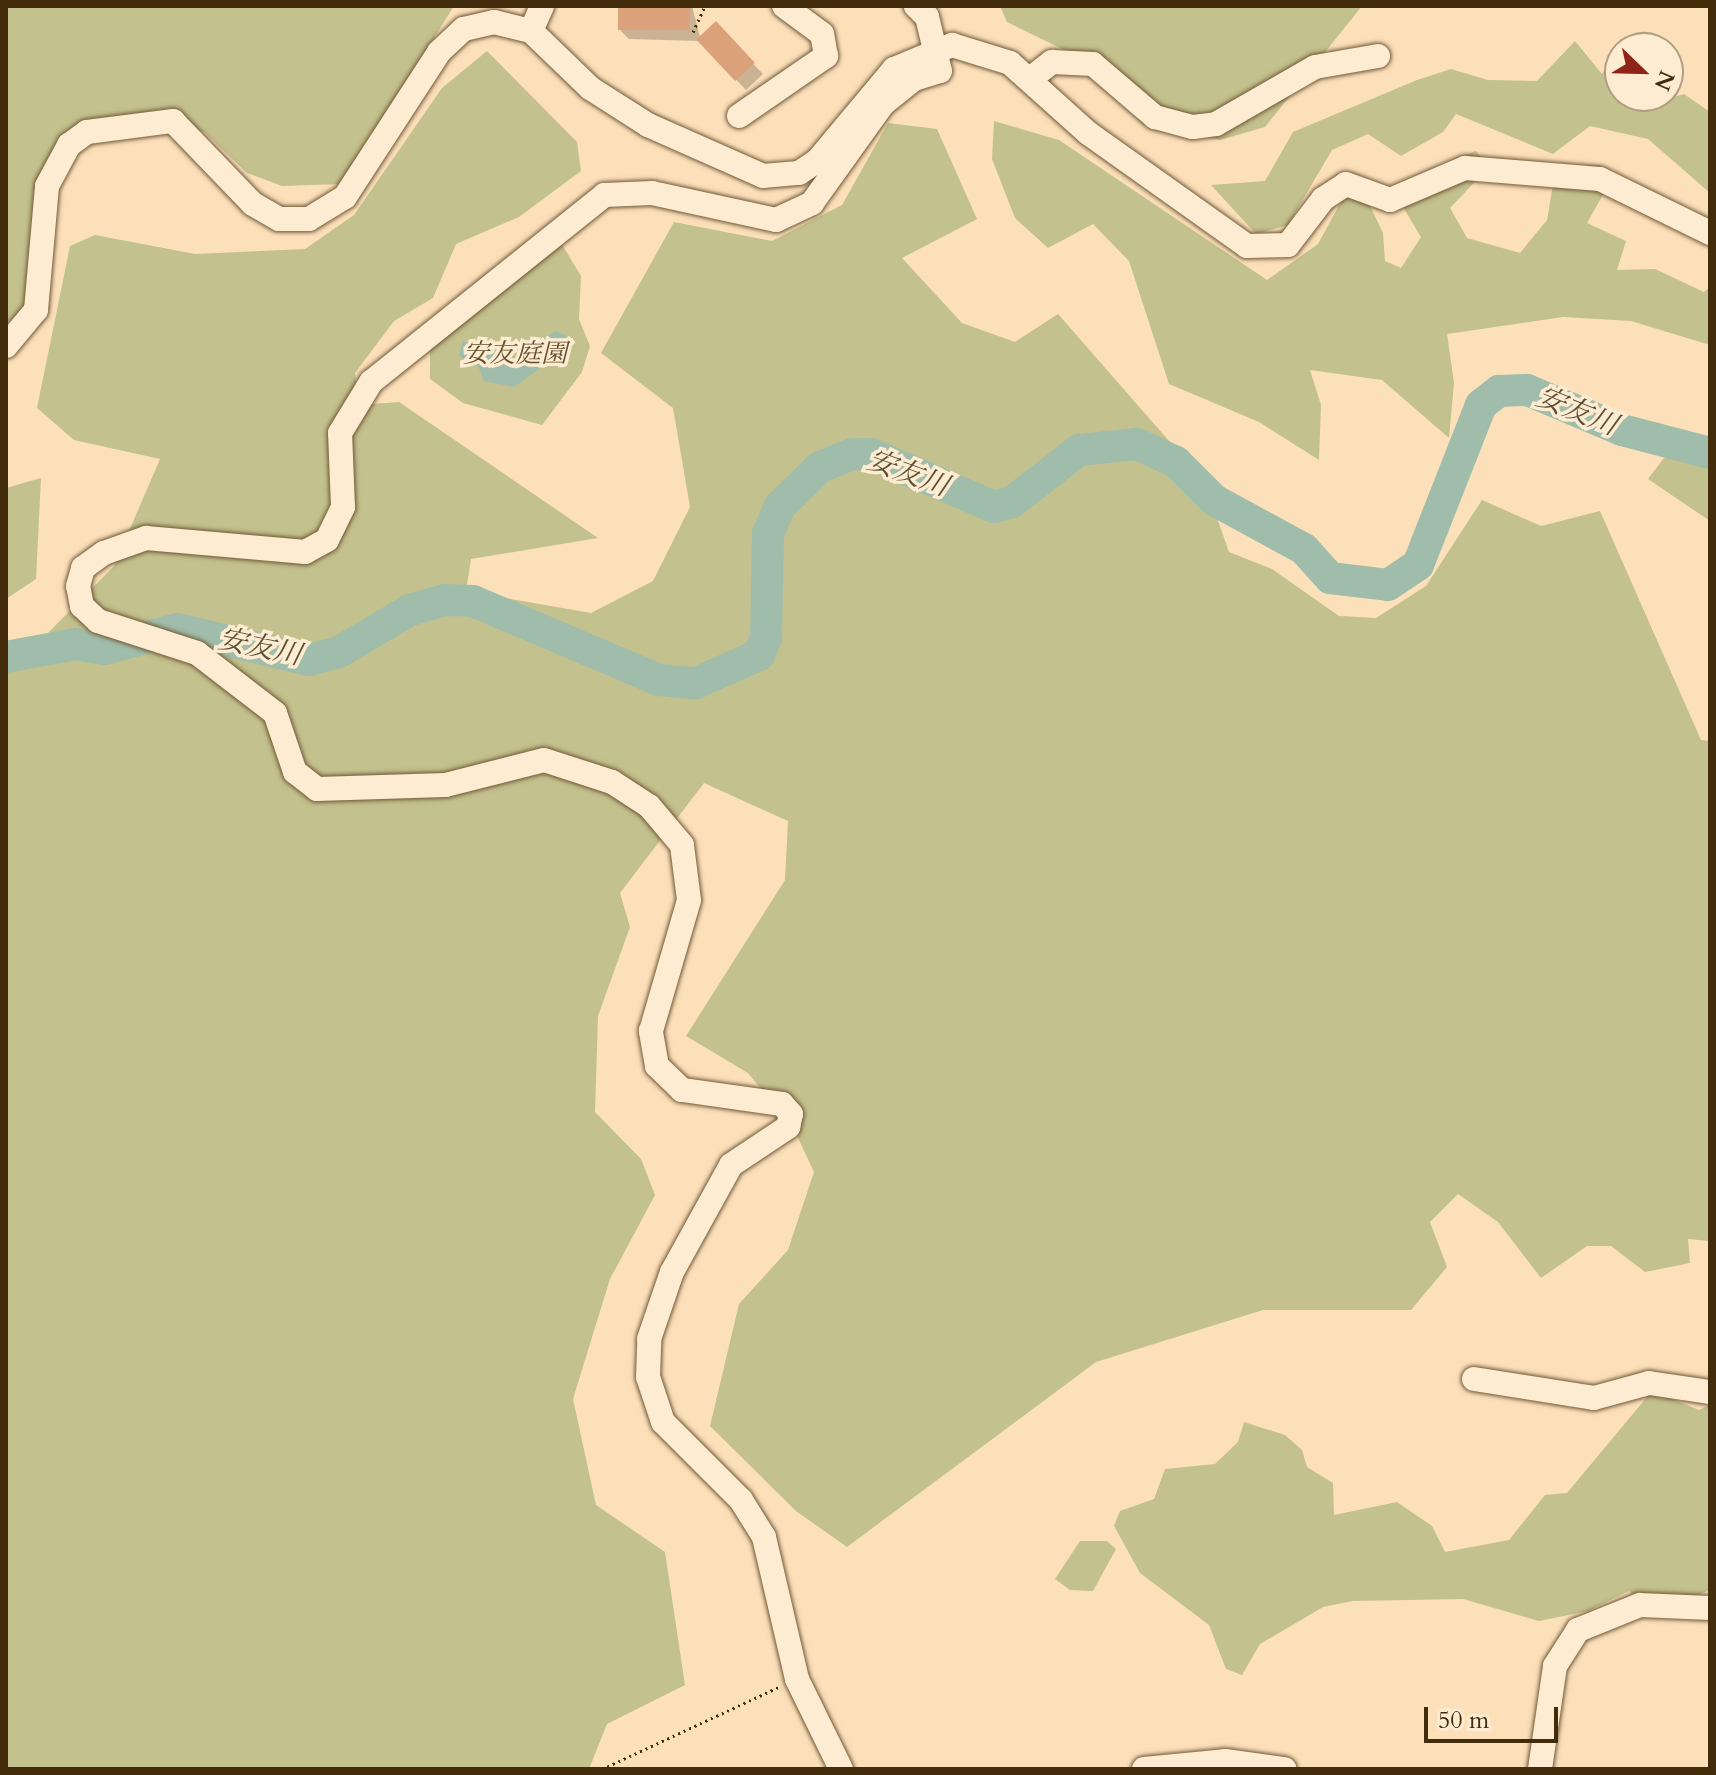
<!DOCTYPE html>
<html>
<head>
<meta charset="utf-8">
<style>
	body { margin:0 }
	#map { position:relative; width:1716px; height:1775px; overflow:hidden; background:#fce0ba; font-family:Cardo,"Noto Serif JP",serif }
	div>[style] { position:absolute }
	.green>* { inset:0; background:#c3c18d }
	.water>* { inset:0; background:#a0bdab }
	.shadow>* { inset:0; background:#0003 }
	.river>* { height:32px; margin:-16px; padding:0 16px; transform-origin:16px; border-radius:16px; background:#a0bdab }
	.building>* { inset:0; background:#dba17b; transform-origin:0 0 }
	.path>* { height:3px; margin-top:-1.5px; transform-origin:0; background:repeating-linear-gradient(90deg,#422c0b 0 2px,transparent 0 6px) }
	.roads { filter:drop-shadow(0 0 2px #705937) drop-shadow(0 0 2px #705937) }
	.minor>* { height:24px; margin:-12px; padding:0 12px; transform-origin:12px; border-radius:12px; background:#fdebd2 }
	span { translate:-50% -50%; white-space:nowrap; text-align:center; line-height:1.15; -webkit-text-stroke:7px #fdebd2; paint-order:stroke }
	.park-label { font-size:26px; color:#62512c; font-style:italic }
	.water-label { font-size:28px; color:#5a5033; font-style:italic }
	.frame { position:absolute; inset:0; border:8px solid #422c0b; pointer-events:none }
	.north { position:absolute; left:1604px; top:32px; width:80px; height:80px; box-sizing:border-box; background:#fdebd2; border:2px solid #b29f82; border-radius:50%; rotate:113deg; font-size:22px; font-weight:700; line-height:32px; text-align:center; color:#422c0b }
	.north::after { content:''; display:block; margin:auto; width:28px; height:36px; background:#8f2418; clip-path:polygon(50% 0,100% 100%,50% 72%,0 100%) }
	.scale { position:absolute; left:1424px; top:1707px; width:134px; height:36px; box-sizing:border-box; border:4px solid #422c0b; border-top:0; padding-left:10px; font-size:24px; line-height:28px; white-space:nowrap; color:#422c0b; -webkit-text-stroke:6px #fdebd2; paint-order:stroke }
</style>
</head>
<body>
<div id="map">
	<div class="green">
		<div style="clip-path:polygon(6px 6px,454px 6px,342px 184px,282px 186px,247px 173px,205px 133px,169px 115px,132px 123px,51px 158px,25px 310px,6px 323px)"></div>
		<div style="clip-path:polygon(1000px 6px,1362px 6px,1265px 127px,1220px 140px,1142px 124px,1089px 62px,1007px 22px)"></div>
		<div style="clip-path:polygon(1625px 36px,1630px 48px,1620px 48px,1620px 96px,1656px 102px,1684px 94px,1710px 112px,1710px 193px,1648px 139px,1590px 126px,1553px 154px,1456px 114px,1443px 132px,1401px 156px,1368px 134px,1332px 150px,1288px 225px,1256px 234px,1211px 185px,1265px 181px,1293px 132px,1417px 80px,1451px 69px,1488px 80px,1537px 81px,1575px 41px,1602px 74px)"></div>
		<div style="clip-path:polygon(487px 51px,577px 142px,581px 171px,519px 217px,456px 244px,433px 298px,394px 321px,355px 373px,359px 405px,399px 402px,598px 538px,471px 559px,466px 591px,591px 613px,653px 581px,690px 507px,673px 408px,601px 353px,674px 222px,772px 241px,842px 205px,888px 123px,937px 129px,977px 219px,902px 258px,962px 323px,1015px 342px,1058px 314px,1204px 481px,1229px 552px,1272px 569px,1339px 616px,1376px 618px,1426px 586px,1482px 500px,1541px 526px,1600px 511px,1701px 740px,1710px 741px,1710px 1241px,1688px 1239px,1690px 1263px,1645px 1272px,1611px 1246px,1587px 1246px,1541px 1278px,1498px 1222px,1458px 1194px,1430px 1222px,1447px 1267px,1411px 1310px,1263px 1310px,1096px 1362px,847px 1547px,796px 1511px,710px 1426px,739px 1304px,788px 1250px,814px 1172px,792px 1125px,748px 1073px,686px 1036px,785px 880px,788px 821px,704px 783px,620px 893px,630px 927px,598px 1016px,595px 1112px,641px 1159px,655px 1195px,610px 1279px,573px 1399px,596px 1505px,665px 1552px,685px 1685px,607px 1724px,589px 1769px,6px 1769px,6px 661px,42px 639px,114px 566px,160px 459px,74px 440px,37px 408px,70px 246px,95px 235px,195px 254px,305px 249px,354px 215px,442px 88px)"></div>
		<div style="clip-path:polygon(994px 121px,1059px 140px,1267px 280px,1318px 244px,1343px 198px,1364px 193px,1383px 233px,1385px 261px,1401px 268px,1421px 237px,1394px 192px,1423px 187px,1451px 160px,1476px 151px,1489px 167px,1450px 208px,1467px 238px,1520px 253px,1547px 220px,1556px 167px,1600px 165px,1613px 177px,1587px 223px,1626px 241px,1617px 270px,1655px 269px,1704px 292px,1710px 287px,1710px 345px,1631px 321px,1563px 317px,1447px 334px,1454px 383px,1449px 438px,1382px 380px,1310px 370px,1321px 405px,1319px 460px,1259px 422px,1169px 384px,1129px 261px,1093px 224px,1048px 248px,1015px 218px,992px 159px)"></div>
		<div style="clip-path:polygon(558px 238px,581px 276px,579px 319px,590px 346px,582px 372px,542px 425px,463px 403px,430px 379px,430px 339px)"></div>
		<div style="clip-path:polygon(1710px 456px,1710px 521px,1648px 479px,1664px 458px)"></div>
		<div style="clip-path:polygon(41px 478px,36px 579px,6px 599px,6px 488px)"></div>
		<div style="clip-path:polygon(1652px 1391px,1699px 1410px,1710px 1405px,1710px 1590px,1654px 1614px,1629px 1591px,1588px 1611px,1539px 1621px,1463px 1599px,1353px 1601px,1323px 1607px,1260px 1644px,1242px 1675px,1226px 1669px,1209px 1625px,1140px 1573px,1114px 1526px,1120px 1511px,1154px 1499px,1165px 1469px,1215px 1464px,1238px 1442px,1244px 1422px,1285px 1435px,1302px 1450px,1307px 1467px,1333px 1483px,1334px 1515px,1397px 1502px,1432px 1526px,1445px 1552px,1509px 1540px,1545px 1495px,1567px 1493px)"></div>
		<div style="clip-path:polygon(1080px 1541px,1107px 1541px,1116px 1549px,1093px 1591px,1070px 1590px,1055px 1579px)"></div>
	</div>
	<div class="water">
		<div style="clip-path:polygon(555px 331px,566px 335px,568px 349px,514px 387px,484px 381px,478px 366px,459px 356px,463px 341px,515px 362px)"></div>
	</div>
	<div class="shadow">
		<div style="clip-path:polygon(620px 6px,692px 6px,700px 37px,715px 24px,763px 74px,746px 90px,700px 41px,629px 39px,619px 29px)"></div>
	</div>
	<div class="river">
		<div style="left:6px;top:657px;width:71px;rotate:-10.5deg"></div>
		<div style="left:76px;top:644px;width:29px;rotate:10deg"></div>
		<div style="left:105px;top:649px;width:75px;rotate:-15.5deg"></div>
		<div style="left:177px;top:629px;width:136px;rotate:13.2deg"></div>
		<div style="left:309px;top:660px;width:31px;rotate:-15deg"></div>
		<div style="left:339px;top:652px;width:82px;rotate:-30.6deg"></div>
		<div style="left:410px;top:610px;width:36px;rotate:-16deg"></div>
		<div style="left:445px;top:600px;width:28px;rotate:2deg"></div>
		<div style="left:473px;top:601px;width:202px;rotate:23deg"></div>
		<div style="left:659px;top:680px;width:37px;rotate:5deg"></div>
		<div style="left:696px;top:683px;width:69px;rotate:-24deg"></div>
		<div style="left:759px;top:655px;width:18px;rotate:-68deg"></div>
		<div style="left:766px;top:638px;width:104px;rotate:-88.9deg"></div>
		<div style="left:768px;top:534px;width:30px;rotate:-67deg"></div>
		<div style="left:780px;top:506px;width:56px;rotate:-44.3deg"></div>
		<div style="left:820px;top:467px;width:35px;rotate:-22deg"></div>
		<div style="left:853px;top:454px;width:18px"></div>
		<div style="left:871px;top:454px;width:134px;rotate:23.3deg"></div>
		<div style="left:994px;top:507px;width:19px;rotate:-16deg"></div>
		<div style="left:1012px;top:502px;width:85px;rotate:-37.8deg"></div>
		<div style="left:1079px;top:450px;width:58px;rotate:-5.9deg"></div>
		<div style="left:1137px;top:444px;width:43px;rotate:24.8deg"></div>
		<div style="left:1176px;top:462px;width:54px;rotate:45deg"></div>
		<div style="left:1214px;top:500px;width:102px;rotate:28.6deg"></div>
		<div style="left:1304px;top:549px;width:39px;rotate:48deg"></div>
		<div style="left:1330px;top:578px;width:58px;rotate:6.9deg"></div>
		<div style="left:1388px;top:585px;width:36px;rotate:-34deg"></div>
		<div style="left:1418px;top:565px;width:172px;rotate:-68.5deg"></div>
		<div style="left:1481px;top:405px;width:23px;rotate:-38deg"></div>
		<div style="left:1499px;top:391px;width:28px;rotate:-2deg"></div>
		<div style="left:1527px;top:390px;width:103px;rotate:22.8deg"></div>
		<div style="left:1622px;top:430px;width:91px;rotate:14.6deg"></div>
	</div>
	<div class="building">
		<div style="left:618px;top:6px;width:72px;height:24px"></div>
		<div style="left:716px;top:21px;width:57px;height:27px;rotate:47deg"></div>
	</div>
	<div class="path">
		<div style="left:693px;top:32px;width:29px;rotate:-65deg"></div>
		<div style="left:602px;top:1769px;width:195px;rotate:-24.9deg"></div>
	</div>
	<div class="roads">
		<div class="minor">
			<div style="left:531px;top:31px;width:27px;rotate:-66deg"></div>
			<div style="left:1030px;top:79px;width:28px;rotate:-38deg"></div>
			<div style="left:1052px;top:62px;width:41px;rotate:2.8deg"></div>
			<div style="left:1093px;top:64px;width:82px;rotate:40.5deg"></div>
			<div style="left:1155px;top:117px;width:39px;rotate:15deg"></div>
			<div style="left:1193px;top:127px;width:23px;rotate:-7deg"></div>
			<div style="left:1216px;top:124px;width:114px;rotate:-29.9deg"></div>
			<div style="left:1315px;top:67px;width:64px;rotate:-9.9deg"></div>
			<div style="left:739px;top:116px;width:106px;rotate:-34.6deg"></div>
			<div style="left:826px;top:56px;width:22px;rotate:-100deg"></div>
			<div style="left:822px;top:34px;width:47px;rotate:-143.6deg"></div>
			<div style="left:6px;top:346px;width:47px;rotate:-50.2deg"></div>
			<div style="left:36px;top:310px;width:124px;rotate:-84.9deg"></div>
			<div style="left:47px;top:186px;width:47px;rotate:-61.8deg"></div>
			<div style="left:69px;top:145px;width:22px;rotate:-36deg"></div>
			<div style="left:87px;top:132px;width:87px;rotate:-7.3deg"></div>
			<div style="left:173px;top:121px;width:115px;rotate:46.1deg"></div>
			<div style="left:253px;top:204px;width:30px;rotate:30deg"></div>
			<div style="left:279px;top:219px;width:30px"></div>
			<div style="left:309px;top:219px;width:42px;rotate:-31.4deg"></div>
			<div style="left:345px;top:197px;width:173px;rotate:-57deg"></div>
			<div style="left:439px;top:52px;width:34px;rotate:-43deg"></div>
			<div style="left:464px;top:29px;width:31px;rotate:-13deg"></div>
			<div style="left:494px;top:22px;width:38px;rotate:14deg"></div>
			<div style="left:531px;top:31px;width:82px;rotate:44deg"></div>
			<div style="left:590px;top:88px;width:69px;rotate:32.5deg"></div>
			<div style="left:648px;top:125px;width:126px;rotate:23.9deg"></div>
			<div style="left:763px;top:176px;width:36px;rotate:-5deg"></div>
			<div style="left:799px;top:173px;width:23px;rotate:-34deg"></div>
			<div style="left:818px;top:160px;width:119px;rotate:-50.1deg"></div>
			<div style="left:894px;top:69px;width:63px;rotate:-22.5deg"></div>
			<div style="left:952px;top:45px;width:61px;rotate:17.2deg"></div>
			<div style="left:1010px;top:63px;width:105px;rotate:41.9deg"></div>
			<div style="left:1088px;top:133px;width:195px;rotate:35.4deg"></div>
			<div style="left:1247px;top:246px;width:41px;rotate:-1.4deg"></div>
			<div style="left:1288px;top:245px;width:58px;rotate:-52.7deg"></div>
			<div style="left:1323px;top:199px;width:27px;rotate:-33deg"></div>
			<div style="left:1346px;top:184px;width:47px;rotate:20deg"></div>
			<div style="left:1390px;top:200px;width:82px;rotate:-23.1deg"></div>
			<div style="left:1465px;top:168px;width:135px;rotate:4.7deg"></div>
			<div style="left:1600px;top:179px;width:123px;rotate:26.1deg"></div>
			<div style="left:1474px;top:1379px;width:121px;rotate:9deg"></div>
			<div style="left:1594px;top:1398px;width:57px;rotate:-15.3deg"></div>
			<div style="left:1649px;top:1383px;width:62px;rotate:8.4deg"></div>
			<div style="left:841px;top:1769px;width:100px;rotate:-116.1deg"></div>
			<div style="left:797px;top:1679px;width:146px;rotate:-103.1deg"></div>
			<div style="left:764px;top:1537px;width:44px;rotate:-121.9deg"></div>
			<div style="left:741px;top:1500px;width:110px;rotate:-135deg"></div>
			<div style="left:663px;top:1422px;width:47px;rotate:-108.4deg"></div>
			<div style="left:648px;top:1377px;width:38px;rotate:-88deg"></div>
			<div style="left:649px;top:1339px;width:71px;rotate:-71.1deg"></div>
			<div style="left:672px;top:1272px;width:122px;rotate:-61.1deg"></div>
			<div style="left:731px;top:1165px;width:69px;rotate:-33.7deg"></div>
			<div style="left:788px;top:1127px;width:13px;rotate:-77deg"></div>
			<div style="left:791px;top:1114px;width:13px;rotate:-132deg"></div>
			<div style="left:782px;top:1104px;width:101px;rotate:-172deg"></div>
			<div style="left:682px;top:1090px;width:35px;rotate:-136deg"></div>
			<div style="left:657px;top:1066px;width:36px;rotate:-100deg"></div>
			<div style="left:651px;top:1031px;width:136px;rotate:-73.8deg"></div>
			<div style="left:689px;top:900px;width:55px;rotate:-97.3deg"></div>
			<div style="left:682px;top:845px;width:51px;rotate:-130.2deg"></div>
			<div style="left:649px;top:806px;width:44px;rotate:-147deg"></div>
			<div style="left:612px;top:782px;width:71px;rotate:-162.1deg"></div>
			<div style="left:544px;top:760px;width:102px;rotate:165.8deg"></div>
			<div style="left:445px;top:785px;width:128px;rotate:178.2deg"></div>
			<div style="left:317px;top:789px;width:28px;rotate:-142deg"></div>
			<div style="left:295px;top:772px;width:62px;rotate:-108.7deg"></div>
			<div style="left:275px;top:713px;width:98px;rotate:-142.4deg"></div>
			<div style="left:197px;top:653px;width:104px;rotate:-162.1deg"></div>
			<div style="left:98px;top:621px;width:22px;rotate:-137deg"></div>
			<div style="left:82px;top:606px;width:20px;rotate:-101deg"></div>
			<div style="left:78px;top:586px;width:19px;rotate:-74deg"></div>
			<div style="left:83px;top:568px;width:26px;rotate:-36deg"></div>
			<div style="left:104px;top:553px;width:45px;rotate:-19.7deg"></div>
			<div style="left:146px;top:538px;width:160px;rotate:5deg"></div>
			<div style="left:305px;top:552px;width:25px;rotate:-29deg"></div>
			<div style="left:327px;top:540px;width:37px;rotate:-64deg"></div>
			<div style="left:343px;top:507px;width:74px;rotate:-92.3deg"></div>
			<div style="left:340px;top:433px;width:60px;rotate:-58.7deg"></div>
			<div style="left:371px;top:382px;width:299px;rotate:-38.7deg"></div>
			<div style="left:604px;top:195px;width:48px;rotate:-2.4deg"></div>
			<div style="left:652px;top:193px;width:127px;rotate:12.3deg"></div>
			<div style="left:776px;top:220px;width:40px;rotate:-25deg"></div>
			<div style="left:812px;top:203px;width:122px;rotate:-54.4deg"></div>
			<div style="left:883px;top:104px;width:40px;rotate:-39deg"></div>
			<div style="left:914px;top:79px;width:27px;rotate:-17deg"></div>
			<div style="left:940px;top:71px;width:56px;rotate:-103.5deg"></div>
			<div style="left:927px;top:17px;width:16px;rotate:-135deg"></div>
			<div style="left:1144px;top:1769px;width:81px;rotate:-5.6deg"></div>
			<div style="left:1225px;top:1761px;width:60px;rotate:7.7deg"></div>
			<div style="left:1540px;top:1769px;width:104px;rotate:-81.7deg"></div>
			<div style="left:1555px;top:1666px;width:43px;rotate:-57.4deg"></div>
			<div style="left:1578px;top:1630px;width:67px;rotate:-22deg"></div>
			<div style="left:1640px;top:1605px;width:70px;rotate:2.5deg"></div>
		</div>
	</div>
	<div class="park-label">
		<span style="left:515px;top:354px">安友庭園</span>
	</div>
	<div class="water-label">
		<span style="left:1577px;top:411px;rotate:22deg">安友川</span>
		<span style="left:908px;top:473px;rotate:20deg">安友川</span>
		<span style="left:260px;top:647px;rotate:12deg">安友川</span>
	</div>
	<div class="frame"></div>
	<div class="north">N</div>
	<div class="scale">50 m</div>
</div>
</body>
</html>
